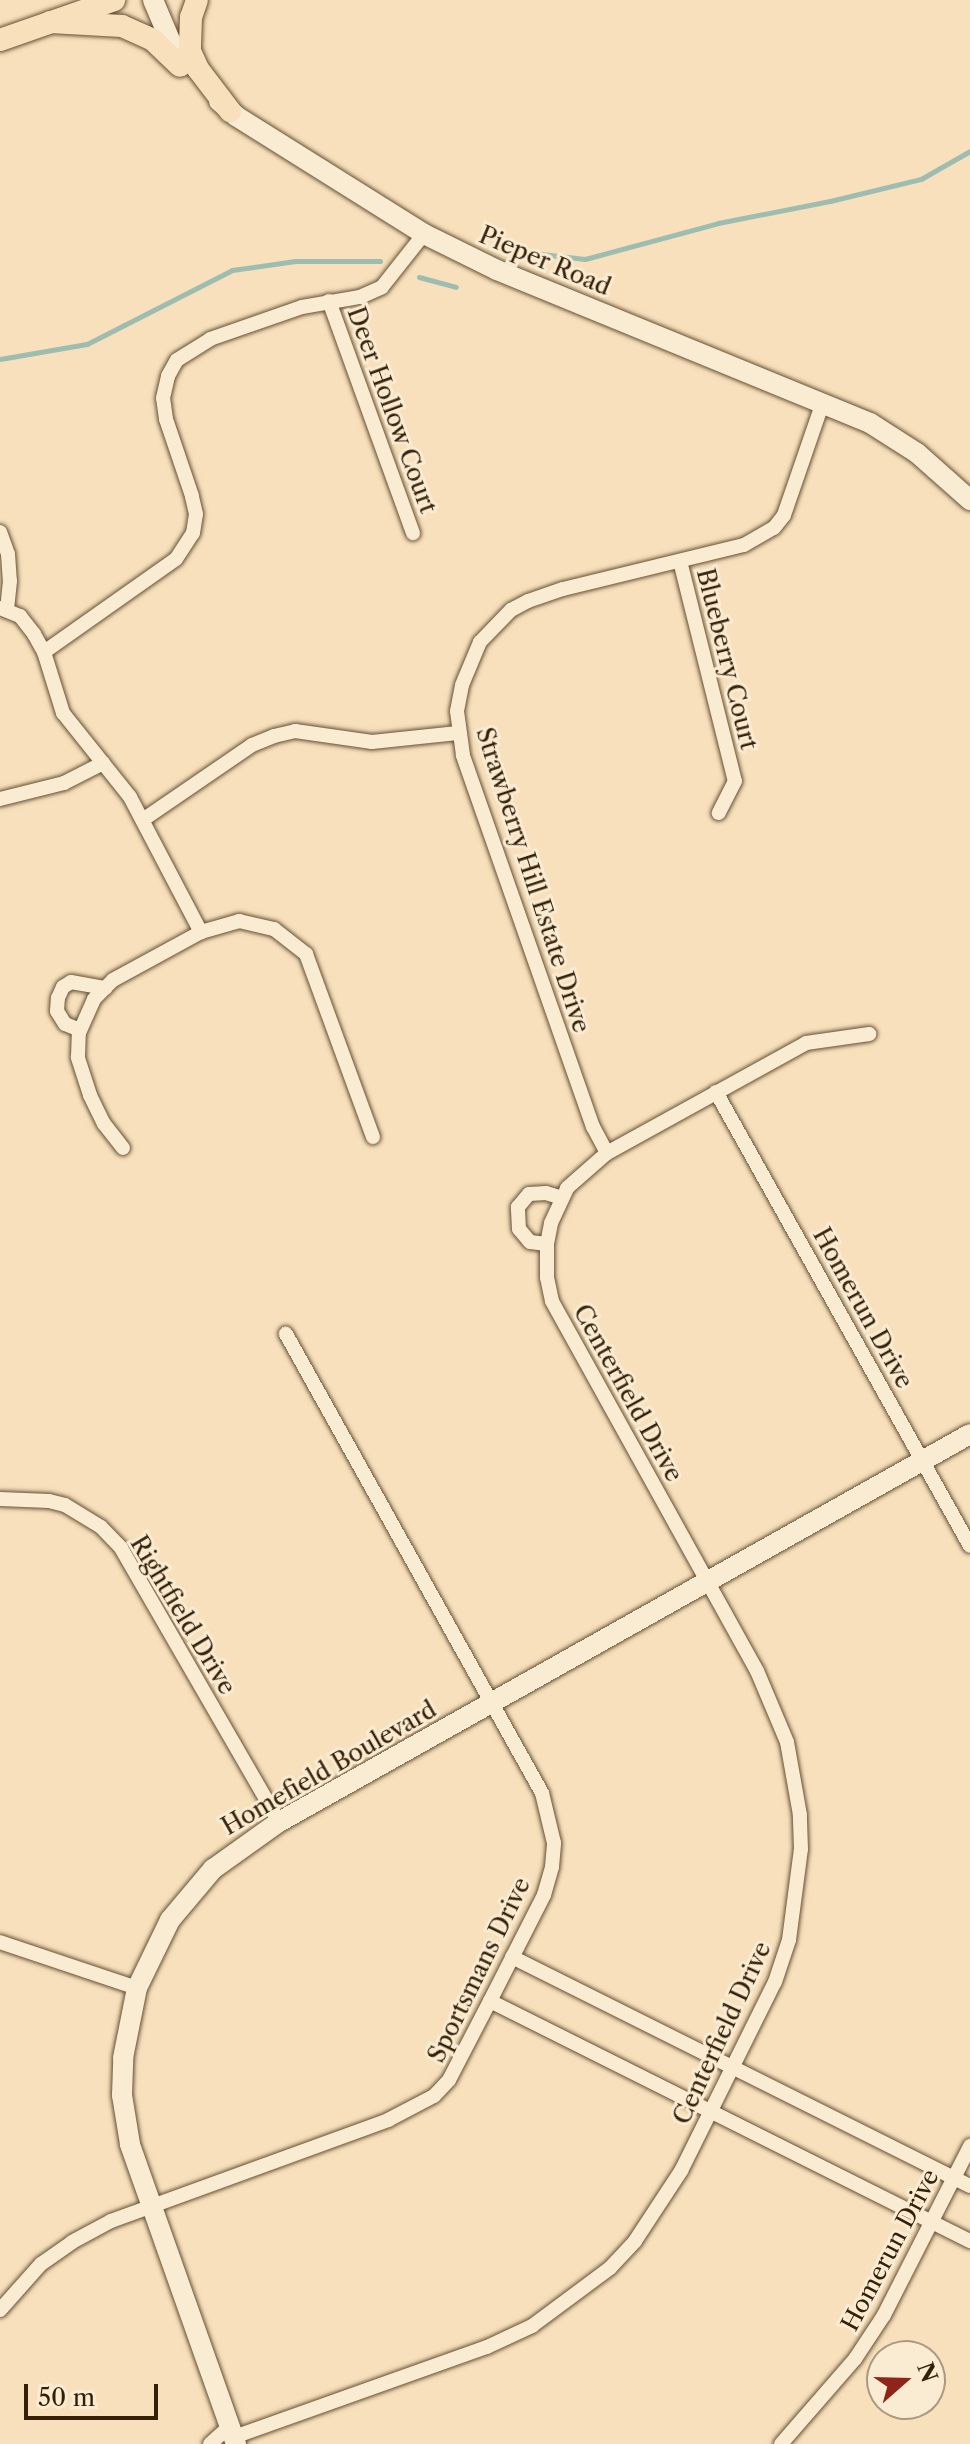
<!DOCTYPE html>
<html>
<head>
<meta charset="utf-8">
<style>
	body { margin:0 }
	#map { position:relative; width:970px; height:2444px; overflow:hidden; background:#f7e0bb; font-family:"Libre Caslon Text",serif }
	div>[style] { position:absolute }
	.stream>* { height:5px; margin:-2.5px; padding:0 2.5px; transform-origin:2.5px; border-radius:2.5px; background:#9dbdb1 }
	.roads { filter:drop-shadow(0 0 2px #654f34) drop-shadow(0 0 2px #654f34) }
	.street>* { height:14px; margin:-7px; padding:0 7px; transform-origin:7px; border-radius:7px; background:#faebd3 }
	.secondary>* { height:20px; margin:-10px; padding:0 10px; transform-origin:10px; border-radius:10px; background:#faebd3 }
	.primary>* { height:22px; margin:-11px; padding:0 11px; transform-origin:11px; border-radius:11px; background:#f7e0bb }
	span { translate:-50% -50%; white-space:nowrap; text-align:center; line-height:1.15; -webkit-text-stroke:6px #faebd3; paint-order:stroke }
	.street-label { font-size:24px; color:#341f07 }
	.north { position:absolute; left:866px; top:2340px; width:80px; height:80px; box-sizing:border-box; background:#faebd3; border:2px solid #ab9981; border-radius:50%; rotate:70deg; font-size:22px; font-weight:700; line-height:32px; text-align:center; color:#341f07 }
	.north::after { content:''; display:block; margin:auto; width:28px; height:36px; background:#8f2418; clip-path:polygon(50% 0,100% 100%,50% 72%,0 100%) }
	.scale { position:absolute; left:24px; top:2384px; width:134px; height:36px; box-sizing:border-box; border:4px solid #341f07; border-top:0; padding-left:10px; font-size:24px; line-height:28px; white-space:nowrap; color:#341f07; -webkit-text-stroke:6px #faebd3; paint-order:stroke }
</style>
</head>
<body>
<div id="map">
	<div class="stream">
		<div style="left:533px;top:253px;width:52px;rotate:6.6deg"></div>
		<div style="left:585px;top:259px;width:138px;rotate:-15.1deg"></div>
		<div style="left:718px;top:223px;width:114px;rotate:-11.1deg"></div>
		<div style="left:830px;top:201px;width:94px;rotate:-13.6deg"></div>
		<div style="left:921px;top:179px;width:56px;rotate:-29.7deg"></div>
		<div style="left:419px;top:277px;width:38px;rotate:15deg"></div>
		<div style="left:0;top:359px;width:88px;rotate:-9.8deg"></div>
		<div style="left:87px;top:344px;width:163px;rotate:-27deg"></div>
		<div style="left:232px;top:270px;width:64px;rotate:-8.1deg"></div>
		<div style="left:295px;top:261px;width:85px"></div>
	</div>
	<div class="roads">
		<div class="street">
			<div style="left:329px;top:301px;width:247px;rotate:70.1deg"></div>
			<div style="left:0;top:532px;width:23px;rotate:70deg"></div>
			<div style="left:8px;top:554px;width:27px;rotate:86deg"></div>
			<div style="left:10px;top:581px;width:29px;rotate:96deg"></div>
			<div style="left:680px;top:561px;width:227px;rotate:76deg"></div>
			<div style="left:735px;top:781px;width:36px;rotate:117deg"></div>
			<div style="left:0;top:608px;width:22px;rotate:22deg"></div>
			<div style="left:20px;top:616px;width:23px;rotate:52deg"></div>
			<div style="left:34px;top:634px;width:21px;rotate:61deg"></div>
			<div style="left:44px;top:652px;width:64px;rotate:72.7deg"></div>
			<div style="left:63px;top:713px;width:107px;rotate:51.4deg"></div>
			<div style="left:130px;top:797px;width:153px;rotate:62.3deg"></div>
			<div style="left:44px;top:652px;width:161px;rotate:-35.2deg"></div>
			<div style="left:176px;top:559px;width:31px;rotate:-57deg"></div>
			<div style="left:193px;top:533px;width:19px;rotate:-81deg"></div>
			<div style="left:196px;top:514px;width:18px;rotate:-103deg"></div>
			<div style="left:192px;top:496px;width:81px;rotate:-108.7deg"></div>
			<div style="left:166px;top:419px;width:21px;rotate:-98deg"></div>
			<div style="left:163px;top:398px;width:23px;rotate:-77deg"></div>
			<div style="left:168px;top:376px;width:18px;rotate:-61deg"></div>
			<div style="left:177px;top:360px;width:39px;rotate:-32deg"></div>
			<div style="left:210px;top:339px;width:97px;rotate:-19.2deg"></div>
			<div style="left:302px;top:307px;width:59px;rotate:-9.8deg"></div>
			<div style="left:360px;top:297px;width:24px;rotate:-24deg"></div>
			<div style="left:382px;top:287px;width:68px;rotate:-51.6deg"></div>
			<div style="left:0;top:799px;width:66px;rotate:-14deg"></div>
			<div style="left:64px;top:783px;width:44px;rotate:-27.1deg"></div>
			<div style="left:144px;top:819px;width:131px;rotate:-34.4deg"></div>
			<div style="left:252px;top:745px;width:24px;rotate:-22deg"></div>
			<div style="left:274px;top:736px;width:22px;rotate:-13deg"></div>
			<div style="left:295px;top:731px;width:78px;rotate:8.1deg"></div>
			<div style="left:372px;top:742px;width:86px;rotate:-6deg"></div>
			<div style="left:80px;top:1030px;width:16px;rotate:-158deg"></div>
			<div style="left:65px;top:1024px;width:15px;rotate:-122deg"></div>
			<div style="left:57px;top:1011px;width:13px;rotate:-86deg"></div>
			<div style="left:58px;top:998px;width:12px;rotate:-66deg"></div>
			<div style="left:63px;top:987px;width:9px;rotate:-32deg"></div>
			<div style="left:71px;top:982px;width:35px;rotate:10deg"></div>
			<div style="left:716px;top:1092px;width:520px;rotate:60.77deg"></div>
			<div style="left:123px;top:1148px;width:31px;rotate:-128deg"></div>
			<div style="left:104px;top:1124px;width:32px;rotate:-116deg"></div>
			<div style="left:90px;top:1095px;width:40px;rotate:-108deg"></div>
			<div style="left:78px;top:1057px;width:24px;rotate:-88deg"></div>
			<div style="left:79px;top:1033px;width:37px;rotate:-66deg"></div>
			<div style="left:94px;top:999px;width:27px;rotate:-45deg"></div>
			<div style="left:113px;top:980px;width:100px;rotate:-28.6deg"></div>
			<div style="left:201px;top:932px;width:40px;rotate:-16deg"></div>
			<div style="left:239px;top:921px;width:36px;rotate:13deg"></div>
			<div style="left:274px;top:929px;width:41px;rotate:38deg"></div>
			<div style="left:306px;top:954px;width:195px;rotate:69.9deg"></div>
			<div style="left:607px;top:1153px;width:30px;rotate:-118deg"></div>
			<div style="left:593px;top:1127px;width:394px;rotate:-109.3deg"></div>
			<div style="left:463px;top:755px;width:44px;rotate:-97.8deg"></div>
			<div style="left:457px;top:711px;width:26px;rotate:-79deg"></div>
			<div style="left:462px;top:685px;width:47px;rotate:-67.3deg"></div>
			<div style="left:480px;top:642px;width:45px;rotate:-45.9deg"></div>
			<div style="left:511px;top:610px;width:19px;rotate:-28deg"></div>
			<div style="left:528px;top:601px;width:37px;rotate:-19deg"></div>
			<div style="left:563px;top:589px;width:186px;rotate:-13.7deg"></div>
			<div style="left:744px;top:545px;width:34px;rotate:-30deg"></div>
			<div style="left:774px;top:528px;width:16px;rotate:-52deg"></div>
			<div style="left:784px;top:515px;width:120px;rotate:-71deg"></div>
			<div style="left:547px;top:1244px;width:17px;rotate:-173deg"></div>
			<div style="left:530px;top:1242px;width:17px;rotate:-130deg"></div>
			<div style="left:519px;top:1229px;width:22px;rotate:-93deg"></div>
			<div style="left:518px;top:1207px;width:17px;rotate:-50deg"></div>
			<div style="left:529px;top:1194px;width:17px;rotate:-3deg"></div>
			<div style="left:546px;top:1193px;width:17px;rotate:17deg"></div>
			<div style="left:0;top:1499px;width:49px;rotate:2.3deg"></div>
			<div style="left:49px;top:1501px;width:16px;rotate:14deg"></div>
			<div style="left:65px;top:1505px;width:42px;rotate:31.4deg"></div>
			<div style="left:101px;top:1527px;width:29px;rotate:46deg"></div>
			<div style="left:121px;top:1548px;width:316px;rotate:60deg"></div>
			<div style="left:0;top:1942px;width:145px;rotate:18.6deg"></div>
			<div style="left:512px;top:1957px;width:512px;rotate:26.57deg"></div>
			<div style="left:490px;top:2001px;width:537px;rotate:26.57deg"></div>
			<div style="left:0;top:2310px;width:62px;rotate:-48.3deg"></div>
			<div style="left:41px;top:2264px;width:38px;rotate:-35deg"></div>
			<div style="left:72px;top:2242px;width:44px;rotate:-28.3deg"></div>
			<div style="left:111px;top:2221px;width:295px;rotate:-20deg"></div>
			<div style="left:388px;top:2120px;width:52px;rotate:-27.6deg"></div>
			<div style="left:434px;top:2096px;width:22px;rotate:-47deg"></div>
			<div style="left:449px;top:2080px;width:89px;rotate:-62.6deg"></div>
			<div style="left:490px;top:2001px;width:119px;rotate:-63deg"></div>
			<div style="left:544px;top:1895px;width:29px;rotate:-74deg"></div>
			<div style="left:552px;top:1867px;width:24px;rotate:-85deg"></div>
			<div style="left:554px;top:1843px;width:51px;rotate:-103.5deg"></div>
			<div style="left:542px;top:1793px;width:526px;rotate:-119.15deg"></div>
			<div style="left:234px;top:2437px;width:269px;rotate:-19.6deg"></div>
			<div style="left:487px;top:2347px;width:50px;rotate:-25deg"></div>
			<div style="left:532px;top:2326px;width:97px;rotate:-36.6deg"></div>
			<div style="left:610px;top:2268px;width:37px;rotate:-47deg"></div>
			<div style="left:635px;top:2241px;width:84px;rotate:-56.7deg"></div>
			<div style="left:681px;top:2171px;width:211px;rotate:-63.6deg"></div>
			<div style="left:775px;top:1982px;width:44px;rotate:-71.6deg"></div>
			<div style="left:789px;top:1940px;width:92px;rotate:-82.5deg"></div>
			<div style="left:801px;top:1849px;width:34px;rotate:-92deg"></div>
			<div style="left:800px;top:1815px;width:74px;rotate:-100.1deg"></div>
			<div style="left:787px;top:1742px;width:77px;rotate:-112.9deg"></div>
			<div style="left:757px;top:1671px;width:423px;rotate:-119deg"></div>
			<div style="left:552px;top:1301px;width:25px;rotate:-102deg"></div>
			<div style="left:547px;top:1277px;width:33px;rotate:-90deg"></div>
			<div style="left:547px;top:1244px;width:21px;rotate:-79deg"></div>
			<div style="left:551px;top:1223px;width:38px;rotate:-65deg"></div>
			<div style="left:567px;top:1188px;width:53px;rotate:-41.2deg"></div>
			<div style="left:607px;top:1153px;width:227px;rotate:-28.9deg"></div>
			<div style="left:806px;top:1043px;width:64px;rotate:-8.1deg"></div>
			<div style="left:210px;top:2444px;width:27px;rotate:-42deg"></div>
			<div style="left:781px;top:2444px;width:113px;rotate:-49deg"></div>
			<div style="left:855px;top:2359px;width:53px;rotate:-56.6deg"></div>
			<div style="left:884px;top:2315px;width:190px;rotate:-63deg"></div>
		</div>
		<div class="secondary">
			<div style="left:153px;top:0;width:72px;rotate:67deg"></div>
			<div style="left:219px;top:101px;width:23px;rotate:41deg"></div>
			<div style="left:236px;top:116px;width:222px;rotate:32.1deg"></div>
			<div style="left:424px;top:234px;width:81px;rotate:26.3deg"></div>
			<div style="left:497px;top:270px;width:403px;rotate:22.3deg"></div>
			<div style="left:870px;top:423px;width:56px;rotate:32.6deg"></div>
			<div style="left:917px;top:453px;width:71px;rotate:41.6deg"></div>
			<div style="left:236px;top:2444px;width:318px;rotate:-109.5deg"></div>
			<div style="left:130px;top:2144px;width:50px;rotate:-99.3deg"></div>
			<div style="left:122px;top:2095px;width:37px;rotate:-88deg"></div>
			<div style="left:123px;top:2058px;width:71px;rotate:-78.7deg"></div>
			<div style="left:137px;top:1988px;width:76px;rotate:-64.1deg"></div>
			<div style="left:170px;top:1920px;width:67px;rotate:-49.9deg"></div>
			<div style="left:213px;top:1869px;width:81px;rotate:-35.5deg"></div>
			<div style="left:279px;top:1822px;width:792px;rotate:-29.31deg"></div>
		</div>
		<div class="primary">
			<div style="left:197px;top:0;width:18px;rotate:109deg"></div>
			<div style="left:191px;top:17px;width:34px;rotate:92deg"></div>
			<div style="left:190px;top:51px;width:20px;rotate:66deg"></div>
			<div style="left:198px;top:69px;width:53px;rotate:52.7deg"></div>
			<div style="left:50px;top:22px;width:72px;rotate:3.2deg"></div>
			<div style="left:122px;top:26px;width:34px;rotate:24deg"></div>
			<div style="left:153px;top:40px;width:37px;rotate:44deg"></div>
			<div style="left:0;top:40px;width:121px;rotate:-19.3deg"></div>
		</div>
	</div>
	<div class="street-label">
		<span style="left:545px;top:261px;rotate:23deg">Pieper Road</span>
		<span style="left:392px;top:410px;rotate:70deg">Deer Hollow Court</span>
		<span style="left:727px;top:659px;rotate:76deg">Blueberry Court</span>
		<span style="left:533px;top:880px;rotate:72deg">Strawberry Hill Estate Drive</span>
		<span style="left:863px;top:1308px;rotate:61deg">Homerun Drive</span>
		<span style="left:628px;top:1393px;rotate:61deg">Centerfield Drive</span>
		<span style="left:183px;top:1615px;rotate:59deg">Rightfield Drive</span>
		<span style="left:329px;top:1768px;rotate:-30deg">Homefield Boulevard</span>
		<span style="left:479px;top:1970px;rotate:-64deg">Sportsmans Drive</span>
		<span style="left:722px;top:2033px;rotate:-65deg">Centerfield Drive</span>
		<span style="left:890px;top:2250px;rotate:-62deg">Homerun Drive</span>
	</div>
	<div class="north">N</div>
	<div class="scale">50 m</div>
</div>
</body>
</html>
